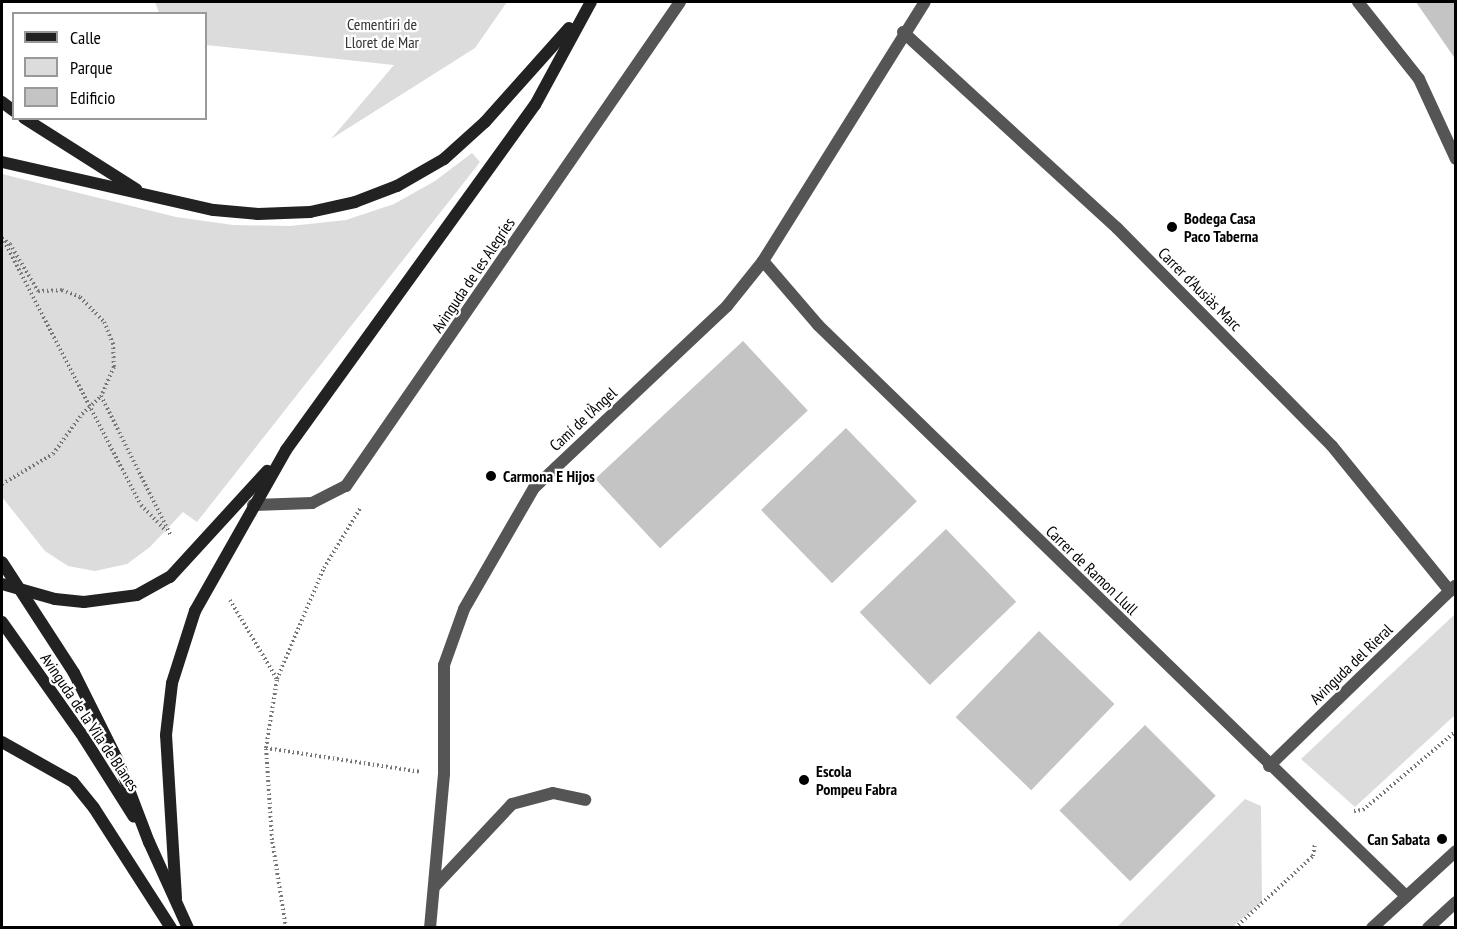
<!DOCTYPE html>
<html>
<head>
<meta charset="utf-8">
<style>
	body { margin:0 }
	#map { position:relative; width:1457px; height:929px; overflow:hidden; background:#fff; font-family:"PT Sans Narrow",sans-serif }
	div>[style] { position:absolute }
	.green>* { inset:0; background:#dcdcdc }
	.building>* { inset:0; background:#c4c4c4; transform-origin:0 0 }
	.path>* { height:4px; margin-top:-2px; transform-origin:0; background:repeating-linear-gradient(90deg,#777 0 1.5px,transparent 0 4.5px) }
	.service>* { height:12px; margin:-6px; padding:0 6px; transform-origin:6px; border-radius:6px; background:#555 }
	.minor>* { height:12px; margin:-6px; padding:0 6px; transform-origin:6px; border-radius:6px; background:#555 }
	.secondary>* { height:12px; margin:-6px; padding:0 6px; transform-origin:6px; border-radius:6px; background:#222 }
	.dots>* { width:16px; height:16px; translate:-50% -50%; box-sizing:border-box; border:3px solid #fff; border-radius:50% }
	span { translate:-50% -50%; white-space:nowrap; text-align:center; line-height:1.15; -webkit-text-stroke:4.5px #fff; paint-order:stroke }
	.park-label { font-size:16px; color:#333 }
	.poi-label { font-size:16px; color:#000; font-weight:700 }
	.left { translate:0 -50%; text-align:left }
	.right { translate:-100% -50%; text-align:right }
	.street-label { font-size:16px; color:#000 }
	.frame { position:absolute; inset:0; border:3px solid #000; pointer-events:none }
	.legend { position:absolute; left:12px; top:12px; width:195px; height:108px; box-sizing:border-box; background:#fff; border:2px solid #999; margin:0; padding:8px 10px; list-style:none; font-size:18px; color:#000 }
	.legend li { display:flex; align-items:center; gap:12px; height:30px }
	.legend b { width:30px; border:2px solid #999 }
</style>
</head>
<body>
<div id="map">
	<div class="green">
		<div style="clip-path:polygon(155px 2px,507px 2px,475px 48px,331px 139px,394px 65px,206px 45px,206px 14px,159px 13px)"></div>
		<div style="clip-path:polygon(472px 153px,480px 162px,197px 522px,183px 512px,150px 547px,127px 564px,95px 571px,68px 566px,45px 551px,2px 497px,2px 174px,176px 217px,233px 225px,290px 226px,346px 220px,394px 204px,435px 181px)"></div>
		<div style="clip-path:polygon(1455px 614px,1455px 715px,1355px 807px,1301px 759px)"></div>
		<div style="clip-path:polygon(1245px 799px,1261px 806px,1262px 902px,1232px 927px,1117px 927px)"></div>
	</div>
	<div class="building">
		<div style="clip-path:polygon(1416px 2px,1456px 2px,1456px 60px)"></div>
		<div style="left:743px;top:341px;width:95px;height:202px;rotate:47deg"></div>
		<div style="left:846px;top:428px;width:102px;height:118px;rotate:46deg"></div>
		<div style="left:946px;top:529px;width:101px;height:120px;rotate:46deg"></div>
		<div style="left:1039px;top:631px;width:105px;height:120px;rotate:44deg"></div>
		<div style="left:1145px;top:725px;width:100px;height:121px;rotate:45deg"></div>
	</div>
	<div class="path">
		<div style="left:2px;top:238px;width:10px;rotate:37deg"></div>
		<div style="left:10px;top:244px;width:55px;rotate:59.2deg"></div>
		<div style="left:38px;top:291px;width:24px;rotate:-2deg"></div>
		<div style="left:62px;top:290px;width:19px;rotate:21deg"></div>
		<div style="left:80px;top:297px;width:35px;rotate:46deg"></div>
		<div style="left:104px;top:322px;width:23px;rotate:67deg"></div>
		<div style="left:113px;top:343px;width:24px;rotate:88deg"></div>
		<div style="left:114px;top:367px;width:32px;rotate:114deg"></div>
		<div style="left:101px;top:396px;width:157px;rotate:63.4deg"></div>
		<div style="left:4px;top:241px;width:297px;rotate:62.6deg"></div>
		<div style="left:141px;top:505px;width:36px;rotate:46deg"></div>
		<div style="left:2px;top:484px;width:59px;rotate:-30.5deg"></div>
		<div style="left:53px;top:454px;width:49px;rotate:-54.1deg"></div>
		<div style="left:82px;top:414px;width:26px;rotate:-43deg"></div>
		<div style="left:230px;top:600px;width:92px;rotate:59.3deg"></div>
		<div style="left:266px;top:748px;width:157px;rotate:8.8deg"></div>
		<div style="left:1354px;top:811px;width:9px;rotate:-6deg"></div>
		<div style="left:1363px;top:810px;width:122px;rotate:-40.3deg"></div>
		<div style="left:286px;top:928px;width:89px;rotate:-99deg"></div>
		<div style="left:272px;top:840px;width:92px;rotate:-93.7deg"></div>
		<div style="left:266px;top:748px;width:70px;rotate:-80.9deg"></div>
		<div style="left:277px;top:679px;width:121px;rotate:-67.1deg"></div>
		<div style="left:324px;top:568px;width:71px;rotate:-58.8deg"></div>
		<div style="left:1235px;top:928px;width:106px;rotate:-42.7deg"></div>
		<div style="left:1313px;top:856px;width:13px;rotate:-81deg"></div>
	</div>
	<div class="service">
		<div style="left:435px;top:886px;width:112px;rotate:-46.8deg"></div>
		<div style="left:512px;top:804px;width:42px;rotate:-15deg"></div>
		<div style="left:553px;top:793px;width:33px;rotate:12deg"></div>
	</div>
	<div class="minor">
		<div style="left:1358px;top:2px;width:98px;rotate:51.6deg"></div>
		<div style="left:1419px;top:79px;width:88px;rotate:65.2deg"></div>
		<div style="left:903px;top:32px;width:290px;rotate:42.5deg"></div>
		<div style="left:1117px;top:228px;width:306px;rotate:45.4deg"></div>
		<div style="left:1332px;top:446px;width:187px;rotate:50.9deg"></div>
		<div style="left:763px;top:261px;width:84px;rotate:49.3deg"></div>
		<div style="left:818px;top:325px;width:820px;rotate:44.16deg"></div>
		<div style="left:253px;top:505px;width:59px;rotate:-1.9deg"></div>
		<div style="left:312px;top:503px;width:38px;rotate:-27deg"></div>
		<div style="left:346px;top:486px;width:588px;rotate:-55.39deg"></div>
		<div style="left:1269px;top:766px;width:259px;rotate:-44.1deg"></div>
		<div style="left:430px;top:928px;width:155px;rotate:-84.8deg"></div>
		<div style="left:444px;top:774px;width:109px;rotate:-90deg"></div>
		<div style="left:444px;top:665px;width:59px;rotate:-70.3deg"></div>
		<div style="left:464px;top:609px;width:140px;rotate:-60deg"></div>
		<div style="left:534px;top:488px;width:265px;rotate:-43.3deg"></div>
		<div style="left:727px;top:306px;width:58px;rotate:-51.3deg"></div>
		<div style="left:763px;top:261px;width:305px;rotate:-58deg"></div>
		<div style="left:1372px;top:928px;width:114px;rotate:-42.5deg"></div>
		<div style="left:1428px;top:928px;width:38px;rotate:-43deg"></div>
	</div>
	<div class="secondary">
		<div style="left:2px;top:102px;width:15px;rotate:37deg"></div>
		<div style="left:24px;top:118px;width:133px;rotate:32.4deg"></div>
		<div style="left:2px;top:162px;width:217px;rotate:12.8deg"></div>
		<div style="left:214px;top:210px;width:44px;rotate:5.2deg"></div>
		<div style="left:258px;top:214px;width:52px;rotate:-2.2deg"></div>
		<div style="left:310px;top:212px;width:46px;rotate:-12.5deg"></div>
		<div style="left:355px;top:202px;width:45px;rotate:-20.9deg"></div>
		<div style="left:397px;top:186px;width:54px;rotate:-29.9deg"></div>
		<div style="left:444px;top:159px;width:55px;rotate:-42.1deg"></div>
		<div style="left:485px;top:122px;width:126px;rotate:-48.2deg"></div>
		<div style="left:2px;top:562px;width:132px;rotate:57deg"></div>
		<div style="left:74px;top:673px;width:98px;rotate:63.4deg"></div>
		<div style="left:118px;top:761px;width:87px;rotate:69.1deg"></div>
		<div style="left:149px;top:842px;width:94px;rotate:65.6deg"></div>
		<div style="left:2px;top:584px;width:55px;rotate:15.8deg"></div>
		<div style="left:55px;top:599px;width:29px;rotate:6deg"></div>
		<div style="left:84px;top:602px;width:53px;rotate:-7.5deg"></div>
		<div style="left:137px;top:595px;width:38px;rotate:-29deg"></div>
		<div style="left:170px;top:577px;width:144px;rotate:-47.5deg"></div>
		<div style="left:2px;top:622px;width:142px;rotate:54.7deg"></div>
		<div style="left:84px;top:738px;width:93px;rotate:57.7deg"></div>
		<div style="left:2px;top:742px;width:81px;rotate:29.4deg"></div>
		<div style="left:73px;top:782px;width:33px;rotate:51deg"></div>
		<div style="left:94px;top:808px;width:143px;rotate:57.3deg"></div>
		<div style="left:176px;top:898px;width:163px;rotate:-93.5deg"></div>
		<div style="left:166px;top:735px;width:52px;rotate:-83.4deg"></div>
		<div style="left:172px;top:683px;width:76px;rotate:-72.3deg"></div>
		<div style="left:195px;top:611px;width:185px;rotate:-60.5deg"></div>
		<div style="left:286px;top:450px;width:425px;rotate:-54.2deg"></div>
		<div style="left:535px;top:105px;width:117px;rotate:-61.5deg"></div>
	</div>
	<div class="dots">
		<div style="left:1172px;top:227px;background:#000"></div>
		<div style="left:491px;top:476px;background:#000"></div>
		<div style="left:804px;top:780px;background:#000"></div>
		<div style="left:1442px;top:839px;background:#000"></div>
	</div>
	<div class="park-label">
		<span style="left:382px;top:33px">Cementiri de<br>Lloret de Mar</span>
	</div>
	<div class="poi-label">
		<span class="left" style="left:1184px;top:227px">Bodega Casa<br>Paco Taberna</span>
		<span class="left" style="left:503px;top:476px">Carmona E Hijos</span>
		<span class="left" style="left:816px;top:780px">Escola<br>Pompeu Fabra</span>
		<span class="right" style="left:1430px;top:839px">Can Sabata</span>
	</div>
	<div class="street-label">
		<span style="left:473px;top:275px;rotate:-56deg">Avinguda de les Alegríes</span>
		<span style="left:1200px;top:289px;rotate:45deg">Carrer d'Ausiàs Marc</span>
		<span style="left:583px;top:419px;rotate:-43deg">Camí de l'Àngel</span>
		<span style="left:1092px;top:570px;rotate:44deg">Carrer de Ramon Llull</span>
		<span style="left:1351px;top:664px;rotate:-44deg">Avinguda del Rieral</span>
		<span style="left:90px;top:722px;rotate:56deg">Avinguda de la Vila de Blanes</span>
	</div>
	<div class="frame"></div>
	<ul class="legend">
	<li><b style="height:8px;background:#222"></b>Calle</li>
	<li><b style="height:16px;background:#dcdcdc"></b>Parque</li>
	<li><b style="height:16px;background:#c4c4c4"></b>Edificio</li>
	</ul>
</div>
</body>
</html>
